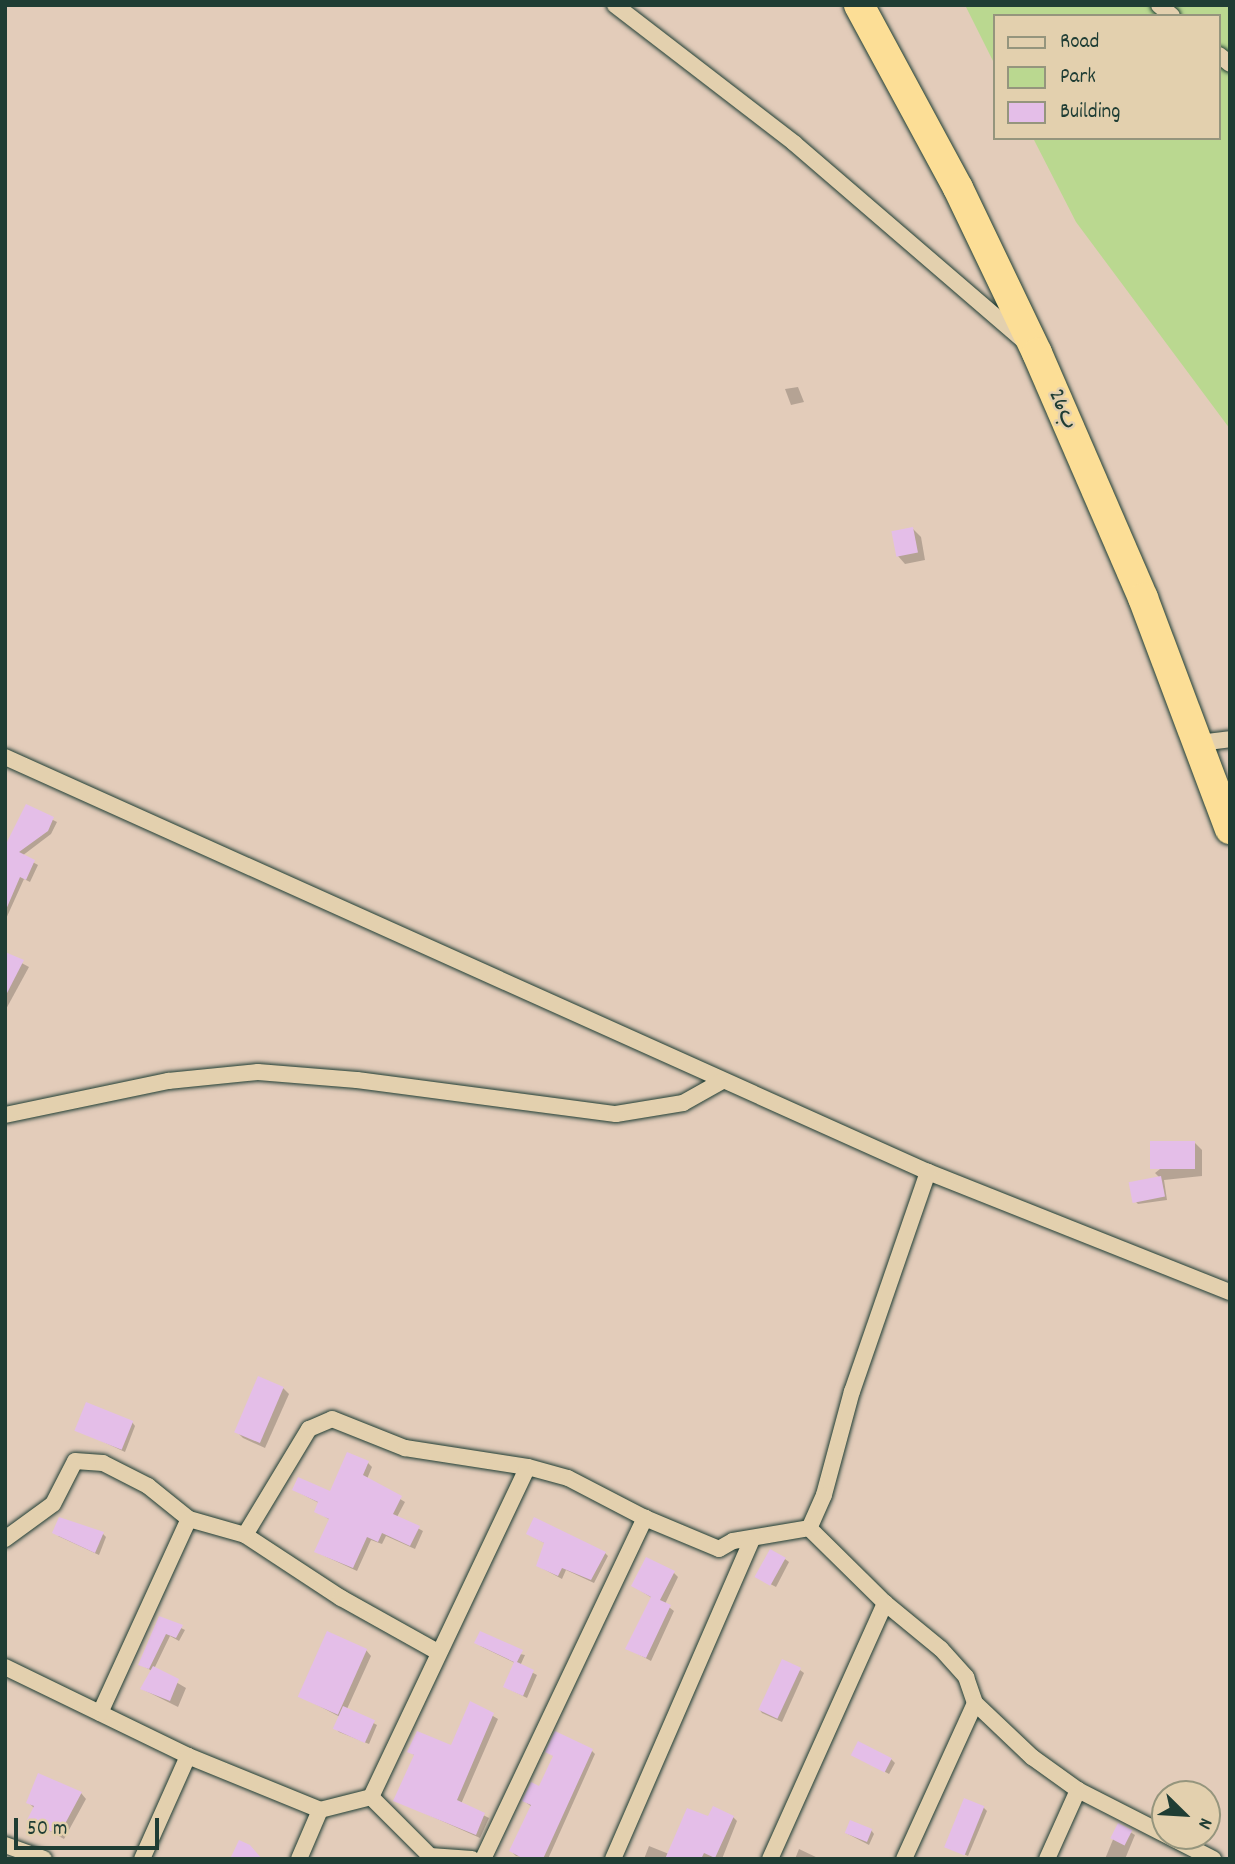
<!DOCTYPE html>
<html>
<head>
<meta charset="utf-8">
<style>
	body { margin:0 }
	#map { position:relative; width:1235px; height:1864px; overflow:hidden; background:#e3ccba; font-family:Dekko,"Playpen Sans Arabic",sans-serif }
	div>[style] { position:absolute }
	.green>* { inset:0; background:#bad890 }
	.shadow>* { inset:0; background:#0003 }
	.building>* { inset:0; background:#e4bee8; transform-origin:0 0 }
	.roads { filter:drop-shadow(0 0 2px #1f3d34) drop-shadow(0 0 2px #1f3d34) }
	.street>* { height:16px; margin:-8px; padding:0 8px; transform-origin:8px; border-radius:8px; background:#e3d0ae }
	.highway>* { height:30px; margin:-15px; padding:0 15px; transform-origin:15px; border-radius:15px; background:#fcde96 }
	span { translate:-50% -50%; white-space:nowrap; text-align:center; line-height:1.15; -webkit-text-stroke:5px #e3d0ae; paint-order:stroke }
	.street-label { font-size:23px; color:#1f3d34 }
	.frame { position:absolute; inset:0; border:7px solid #1f3d34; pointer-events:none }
	.legend { position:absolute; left:993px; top:14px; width:228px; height:126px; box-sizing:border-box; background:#e3d0ae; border:2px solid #95957d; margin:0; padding:9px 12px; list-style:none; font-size:21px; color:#1f3d34 }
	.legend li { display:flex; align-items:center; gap:14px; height:35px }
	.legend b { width:35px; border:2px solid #95957d }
	.north { position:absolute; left:1151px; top:1780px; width:70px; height:70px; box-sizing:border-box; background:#e3d0ae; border:2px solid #95957d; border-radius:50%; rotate:114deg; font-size:19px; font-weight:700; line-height:28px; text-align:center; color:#1f3d34 }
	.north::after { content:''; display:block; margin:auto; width:24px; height:32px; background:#1f3d34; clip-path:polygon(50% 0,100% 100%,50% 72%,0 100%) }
	.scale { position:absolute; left:14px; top:1818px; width:145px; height:32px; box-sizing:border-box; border:4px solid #1f3d34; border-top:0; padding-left:9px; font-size:21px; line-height:24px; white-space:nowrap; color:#1f3d34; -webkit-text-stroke:5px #e3d0ae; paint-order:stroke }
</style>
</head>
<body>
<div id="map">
	<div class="green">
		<div style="clip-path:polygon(965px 5px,1230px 5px,1230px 429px,1076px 222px,1033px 138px,1219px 138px,1219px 16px,995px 16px,995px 65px)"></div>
	</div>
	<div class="shadow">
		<div style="clip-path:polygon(798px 387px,804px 402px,791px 405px,785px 389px)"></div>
		<div style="clip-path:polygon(913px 529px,921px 537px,925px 560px,905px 564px,898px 556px)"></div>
		<div style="clip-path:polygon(27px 807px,57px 822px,51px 834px,22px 856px,38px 865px,30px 882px,24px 879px,5px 921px,5px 848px)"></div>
		<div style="clip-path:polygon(5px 954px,29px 967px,5px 1011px)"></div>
		<div style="clip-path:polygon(1194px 1142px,1202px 1150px,1202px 1176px,1164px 1180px,1167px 1200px,1138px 1204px,1134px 1200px,1160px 1178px,1155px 1173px)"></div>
		<div style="clip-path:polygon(283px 1388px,289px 1394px,265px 1448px,243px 1438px,238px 1433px)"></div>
		<div style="clip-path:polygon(132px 1422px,135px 1426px,125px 1452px,78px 1430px)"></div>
		<div style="clip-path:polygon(368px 1463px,372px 1467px,367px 1479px,405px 1502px,397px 1517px,423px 1531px,415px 1549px,386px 1536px,382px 1544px,371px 1540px,357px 1571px,316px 1552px,330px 1520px,316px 1511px,319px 1503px,294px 1490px,331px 1493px)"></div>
		<div style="clip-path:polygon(103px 1534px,106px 1537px,99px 1555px,58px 1536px)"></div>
		<div style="clip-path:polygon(528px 1534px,605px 1553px,608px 1556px,594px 1583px,566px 1570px,562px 1579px,538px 1566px,546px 1544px)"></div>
		<div style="clip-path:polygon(785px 1559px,789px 1562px,776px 1587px,759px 1578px)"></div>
		<div style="clip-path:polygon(674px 1573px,678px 1577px,665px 1604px,674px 1611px,651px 1661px,627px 1648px,652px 1598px,633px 1586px)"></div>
		<div style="clip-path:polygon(159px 1617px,185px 1630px,179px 1641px,170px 1636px,154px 1669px,186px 1688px,178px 1707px,142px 1689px,152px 1671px,140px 1664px)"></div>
		<div style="clip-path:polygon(480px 1646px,525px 1655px,520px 1666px,537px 1675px,527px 1698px,505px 1687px,515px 1663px)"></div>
		<div style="clip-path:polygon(366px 1650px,371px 1656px,347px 1709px,377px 1725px,369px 1744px,339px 1732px,335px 1728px,340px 1717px,302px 1697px)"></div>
		<div style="clip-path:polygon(800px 1670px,804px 1673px,782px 1722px,762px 1713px,759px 1709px)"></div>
		<div style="clip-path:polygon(471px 1703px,498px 1719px,461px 1804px,489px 1818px,480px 1838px,395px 1800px,415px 1756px,409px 1751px,452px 1747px)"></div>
		<div style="clip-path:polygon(592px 1751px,595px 1754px,548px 1859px,516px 1856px,513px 1853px,532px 1807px,524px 1801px,540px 1788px,555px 1757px,548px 1752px)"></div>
		<div style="clip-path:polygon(854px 1755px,891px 1759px,895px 1763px,889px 1774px)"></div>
		<div style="clip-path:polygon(81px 1793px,86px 1799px,64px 1839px,29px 1819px,34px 1808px,28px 1802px)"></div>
		<div style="clip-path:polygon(983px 1807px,987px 1811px,968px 1856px,946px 1846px)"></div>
		<div style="clip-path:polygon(733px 1817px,737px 1821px,722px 1859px,644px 1859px,649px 1846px,669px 1854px,709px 1818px)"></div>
		<div style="clip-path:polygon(1119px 1825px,1135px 1835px,1125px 1859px,1105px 1859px)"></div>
		<div style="clip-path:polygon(871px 1830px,874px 1834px,869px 1845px,846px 1833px)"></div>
		<div style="clip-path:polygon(799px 1849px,820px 1859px,795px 1859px)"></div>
	</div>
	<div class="building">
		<div style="left:913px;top:527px;width:26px;height:22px;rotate:79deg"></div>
		<div style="clip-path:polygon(26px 804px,54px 817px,48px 831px,19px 852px,35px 860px,26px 880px,20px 877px,5px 912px,5px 846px)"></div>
		<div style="clip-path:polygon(5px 952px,24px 960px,5px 997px)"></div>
		<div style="left:1195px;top:1141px;width:28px;height:45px;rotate:90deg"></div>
		<div style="left:1161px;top:1176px;width:21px;height:33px;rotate:79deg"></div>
		<div style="left:258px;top:1376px;width:28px;height:61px;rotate:23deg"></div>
		<div style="left:86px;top:1402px;width:51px;height:31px;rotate:22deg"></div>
		<div style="clip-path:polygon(347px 1452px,369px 1461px,363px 1475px,402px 1496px,393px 1514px,420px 1526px,410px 1546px,382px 1533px,378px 1542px,367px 1537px,353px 1568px,314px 1552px,329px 1519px,314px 1512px,318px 1502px,292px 1490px,298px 1477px,330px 1491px)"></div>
		<div style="clip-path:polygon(59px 1517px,104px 1532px,95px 1553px,52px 1533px)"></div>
		<div style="clip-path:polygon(534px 1517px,606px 1552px,591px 1580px,562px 1568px,558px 1576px,536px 1566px,544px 1543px,526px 1534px)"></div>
		<div style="left:770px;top:1549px;width:18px;height:32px;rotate:29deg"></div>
		<div style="clip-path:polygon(646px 1557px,675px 1571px,660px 1600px,671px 1605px,646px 1658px,625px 1649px,651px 1597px,631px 1586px)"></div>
		<div style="clip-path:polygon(159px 1616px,183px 1625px,176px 1638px,166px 1634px,149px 1669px,138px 1665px)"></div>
		<div style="left:327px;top:1631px;width:44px;height:72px;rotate:24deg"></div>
		<div style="clip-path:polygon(480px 1631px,523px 1650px,517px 1662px,534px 1670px,523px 1696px,503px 1687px,514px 1662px,474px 1643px)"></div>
		<div style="left:782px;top:1659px;width:21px;height:56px;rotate:25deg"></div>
		<div style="clip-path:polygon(153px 1666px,179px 1679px,170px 1701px,140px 1689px)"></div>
		<div style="clip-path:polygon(470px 1701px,494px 1713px,457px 1800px,485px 1813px,476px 1835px,393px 1801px,414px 1755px,407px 1752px,417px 1731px,451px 1745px)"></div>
		<div style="left:343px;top:1706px;width:35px;height:25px;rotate:24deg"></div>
		<div style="clip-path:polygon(555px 1731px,593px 1749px,543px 1859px,524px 1859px,509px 1851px,531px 1805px,522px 1801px,531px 1782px,539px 1786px,553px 1756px,545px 1752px)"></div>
		<div style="left:858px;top:1741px;width:38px;height:16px;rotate:27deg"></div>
		<div style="clip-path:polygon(38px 1773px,82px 1792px,59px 1835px,27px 1820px,34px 1806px,26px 1803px)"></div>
		<div style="left:964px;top:1798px;width:22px;height:53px;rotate:22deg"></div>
		<div style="clip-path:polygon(713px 1806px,734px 1816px,715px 1858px,704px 1853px,701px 1859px,665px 1859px,687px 1808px,708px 1816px)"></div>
		<div style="left:850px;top:1820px;width:24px;height:14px;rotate:22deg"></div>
		<div style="left:1118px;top:1823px;width:16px;height:17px;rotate:27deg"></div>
		<div style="clip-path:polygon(239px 1840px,250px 1845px,262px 1859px,230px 1859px)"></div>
	</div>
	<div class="roads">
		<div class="street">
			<div style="left:615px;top:5px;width:226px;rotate:37.6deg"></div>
			<div style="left:794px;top:143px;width:303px;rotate:40.7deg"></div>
			<div style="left:1159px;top:5px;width:17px;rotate:40deg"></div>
			<div style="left:1219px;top:55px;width:14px;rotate:39deg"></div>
			<div style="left:1199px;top:743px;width:31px;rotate:-7deg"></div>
			<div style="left:5px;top:757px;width:1012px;rotate:24.21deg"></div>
			<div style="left:928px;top:1172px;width:325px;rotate:21.7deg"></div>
			<div style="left:5px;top:1115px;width:167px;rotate:-11.8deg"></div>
			<div style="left:168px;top:1081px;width:90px;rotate:-5.7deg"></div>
			<div style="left:258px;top:1072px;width:99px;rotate:4.6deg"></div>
			<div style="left:357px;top:1080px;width:261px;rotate:7.5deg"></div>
			<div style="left:616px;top:1114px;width:68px;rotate:-9.3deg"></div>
			<div style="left:683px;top:1103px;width:45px;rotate:-29.4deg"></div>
			<div style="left:928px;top:1172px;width:232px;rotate:109.1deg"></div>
			<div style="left:852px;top:1391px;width:108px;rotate:105.1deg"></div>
			<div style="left:824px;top:1495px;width:36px;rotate:114deg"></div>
			<div style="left:809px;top:1528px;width:107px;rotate:44.6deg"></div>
			<div style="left:885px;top:1603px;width:72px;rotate:39.4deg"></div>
			<div style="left:941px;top:1649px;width:38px;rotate:48deg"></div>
			<div style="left:966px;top:1677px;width:28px;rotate:71deg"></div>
			<div style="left:975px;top:1703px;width:79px;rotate:43.5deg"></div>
			<div style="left:1032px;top:1757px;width:57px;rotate:35.7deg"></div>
			<div style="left:1078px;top:1790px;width:152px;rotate:27.1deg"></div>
			<div style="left:245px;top:1535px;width:124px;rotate:-58.9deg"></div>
			<div style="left:309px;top:1429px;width:25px;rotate:-23deg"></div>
			<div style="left:332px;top:1419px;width:79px;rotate:21.7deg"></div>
			<div style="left:405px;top:1448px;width:124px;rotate:8.8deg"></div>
			<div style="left:528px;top:1467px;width:41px;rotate:15.4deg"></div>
			<div style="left:568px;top:1478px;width:87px;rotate:27.5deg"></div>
			<div style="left:645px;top:1518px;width:80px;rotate:22.7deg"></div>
			<div style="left:719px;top:1549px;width:16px;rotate:-30deg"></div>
			<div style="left:733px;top:1541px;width:77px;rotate:-9.7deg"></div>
			<div style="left:5px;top:1539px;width:59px;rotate:-36.1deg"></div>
			<div style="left:53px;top:1504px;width:48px;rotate:-62.9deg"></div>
			<div style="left:75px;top:1461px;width:28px;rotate:4deg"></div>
			<div style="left:103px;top:1463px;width:51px;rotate:27.1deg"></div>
			<div style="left:148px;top:1486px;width:53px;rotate:38.8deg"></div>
			<div style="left:189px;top:1519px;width:58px;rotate:15.9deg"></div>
			<div style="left:245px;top:1535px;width:115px;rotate:33.3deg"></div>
			<div style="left:341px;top:1598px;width:109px;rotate:29.2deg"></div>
			<div style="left:5px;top:1667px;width:203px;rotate:25.9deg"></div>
			<div style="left:188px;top:1756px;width:143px;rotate:22.2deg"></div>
			<div style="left:320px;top:1810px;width:53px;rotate:-14.3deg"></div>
			<div style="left:371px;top:1797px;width:83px;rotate:45deg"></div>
			<div style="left:430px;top:1856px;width:42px;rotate:4.1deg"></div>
			<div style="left:100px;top:1713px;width:213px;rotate:-65.4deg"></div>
			<div style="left:371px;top:1797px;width:365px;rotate:-64.6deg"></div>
			<div style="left:5px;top:1845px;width:41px;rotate:19.7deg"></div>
			<div style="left:142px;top:1859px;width:113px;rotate:-65.9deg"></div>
			<div style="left:299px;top:1859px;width:53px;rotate:-66.8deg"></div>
			<div style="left:483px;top:1859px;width:378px;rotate:-64.6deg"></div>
			<div style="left:613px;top:1859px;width:349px;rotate:-66.5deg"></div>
			<div style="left:770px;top:1859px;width:281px;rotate:-65.8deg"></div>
			<div style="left:904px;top:1859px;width:171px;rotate:-65.5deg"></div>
			<div style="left:1047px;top:1859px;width:76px;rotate:-65.8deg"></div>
		</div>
		<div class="highway">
			<div style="left:859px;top:5px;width:208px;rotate:61.6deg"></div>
			<div style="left:958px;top:188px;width:183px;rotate:64.4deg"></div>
			<div style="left:1037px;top:353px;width:267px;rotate:66.6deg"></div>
			<div style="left:1143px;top:598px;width:247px;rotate:69.4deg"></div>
		</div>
	</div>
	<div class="street-label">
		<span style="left:1061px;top:410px;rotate:67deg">26ب</span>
	</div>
	<div class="frame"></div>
	<ul class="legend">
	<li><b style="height:9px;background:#e3d0ae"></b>Road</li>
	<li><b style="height:19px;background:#bad890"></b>Park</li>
	<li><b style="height:19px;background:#e4bee8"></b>Building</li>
	</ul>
	<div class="north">N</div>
	<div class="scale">50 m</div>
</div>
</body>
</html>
